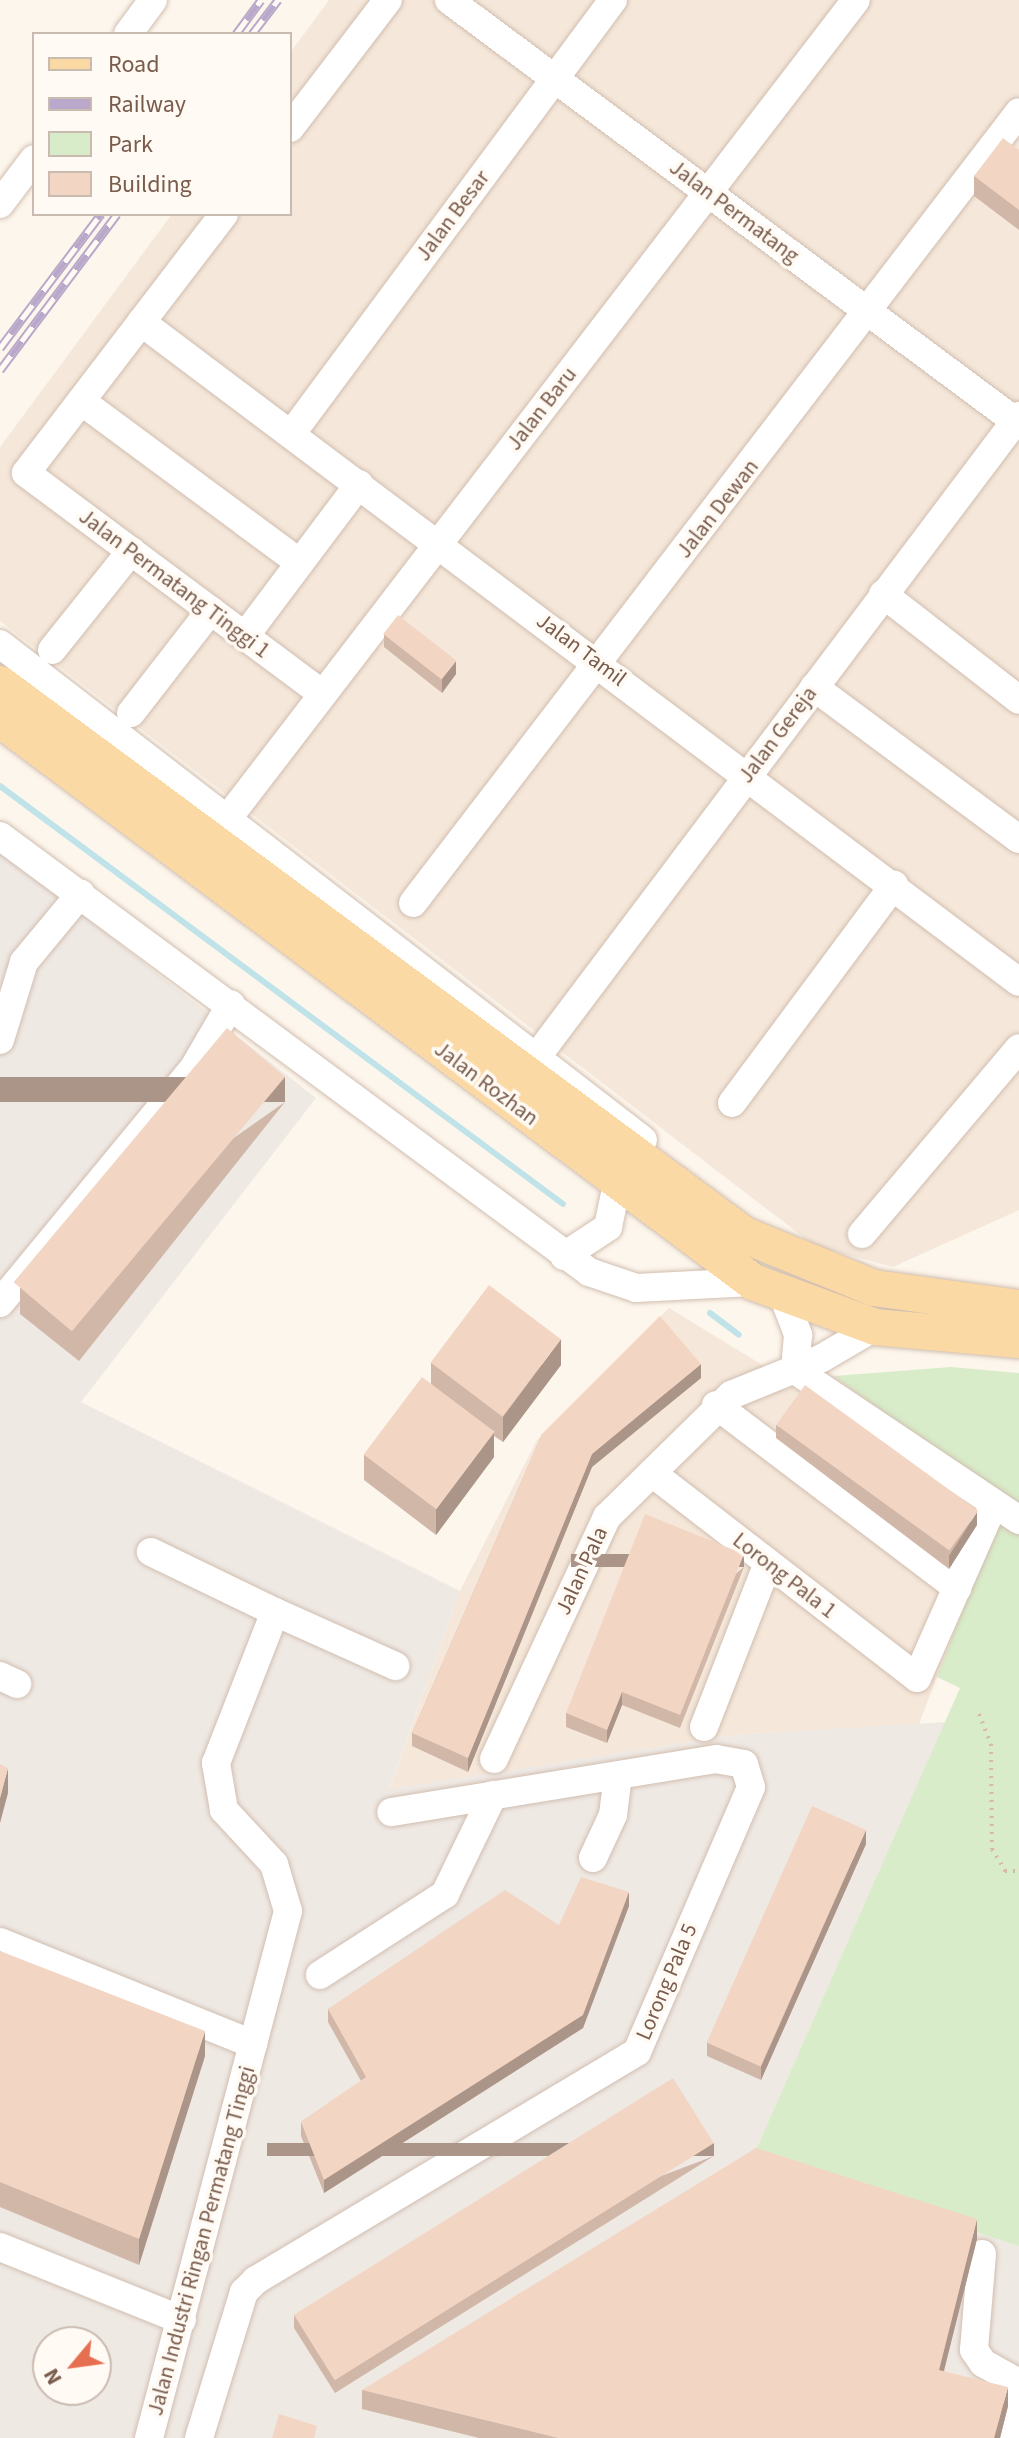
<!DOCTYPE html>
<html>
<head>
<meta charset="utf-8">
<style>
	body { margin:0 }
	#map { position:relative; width:1019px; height:2438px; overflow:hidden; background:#fdf6ec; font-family:"Source Sans 3",sans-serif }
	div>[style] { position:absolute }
	.residential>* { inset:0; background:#f5e8da }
	.industrial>* { inset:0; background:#efe9e4 }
	.green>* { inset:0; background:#d8ecc9 }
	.stream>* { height:6px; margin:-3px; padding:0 3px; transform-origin:3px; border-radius:3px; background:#bfe3e8 }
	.path>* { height:4px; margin-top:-2px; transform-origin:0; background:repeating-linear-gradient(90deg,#d9b8a5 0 2px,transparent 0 8px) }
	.roads { filter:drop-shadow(0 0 2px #d1beb0) drop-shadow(0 0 2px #d1beb0) }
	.minor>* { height:28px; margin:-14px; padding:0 14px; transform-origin:14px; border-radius:14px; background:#fff }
	.major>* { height:36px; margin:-18px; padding:0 18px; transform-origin:18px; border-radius:18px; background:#fbd9a5 }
	.rail>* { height:9px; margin-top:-4.5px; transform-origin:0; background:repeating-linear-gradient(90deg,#fffaf3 0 18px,#b9a8c9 0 36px); box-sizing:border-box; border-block:2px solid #b9a8c9 }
	.wall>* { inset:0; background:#d1b7a8 }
	.shaded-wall>* { inset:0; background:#aa9588; transform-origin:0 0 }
	.building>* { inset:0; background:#f3d5c3; transform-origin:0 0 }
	span { translate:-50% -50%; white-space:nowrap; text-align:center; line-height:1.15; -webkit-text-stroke:7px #fffaf3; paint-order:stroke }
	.street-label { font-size:22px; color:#7a5c4d }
	.legend { position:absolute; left:32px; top:32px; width:260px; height:184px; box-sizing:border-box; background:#fffaf3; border:2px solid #cabbb1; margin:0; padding:10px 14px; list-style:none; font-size:24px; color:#7a5c4d }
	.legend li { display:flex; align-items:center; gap:16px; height:40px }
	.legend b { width:40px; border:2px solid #cabbb1 }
	.north { position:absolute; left:32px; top:2326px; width:80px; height:80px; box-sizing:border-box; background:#fffaf3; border:2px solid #cabbb1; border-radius:50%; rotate:241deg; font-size:22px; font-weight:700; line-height:32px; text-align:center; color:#7a5c4d }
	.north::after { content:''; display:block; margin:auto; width:28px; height:36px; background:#e76f51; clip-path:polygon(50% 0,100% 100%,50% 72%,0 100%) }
</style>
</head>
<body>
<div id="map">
	<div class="residential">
		<div style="clip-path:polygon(329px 0,1019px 0,1019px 1210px,893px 1267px,815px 1246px,0 621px,0 447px,172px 214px,290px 214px,290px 53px)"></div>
		<div style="clip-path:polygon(669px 1308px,795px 1385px,834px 1376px,1004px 1502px,919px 1724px,732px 1735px,389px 1790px,460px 1591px,537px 1440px)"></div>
	</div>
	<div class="industrial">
		<div style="clip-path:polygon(evenodd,0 850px,316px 1098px,81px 1402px,460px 1591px,389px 1789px,732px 1735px,946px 1722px,752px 2159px,1019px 2246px,1019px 2438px,0 2438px,0 850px,48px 2342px,96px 2342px,96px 2390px,48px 2390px,48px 2342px)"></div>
	</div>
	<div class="green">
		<div style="clip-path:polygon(951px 1367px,1019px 1373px,1019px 2246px,752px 2159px,960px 1688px,937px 1677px,1004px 1502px,834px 1376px)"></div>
	</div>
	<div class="stream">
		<div style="left:0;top:786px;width:701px;rotate:36.59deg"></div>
		<div style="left:710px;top:1313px;width:36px;rotate:37deg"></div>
	</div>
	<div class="path">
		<div style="left:979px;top:1714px;width:32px;rotate:68deg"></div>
		<div style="left:991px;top:1744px;width:105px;rotate:89.5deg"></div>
		<div style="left:992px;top:1849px;width:26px;rotate:59deg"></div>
		<div style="left:1005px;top:1871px;width:14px"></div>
	</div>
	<div class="roads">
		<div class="minor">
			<div style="left:449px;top:0;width:710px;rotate:36.64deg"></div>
			<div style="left:128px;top:34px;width:42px;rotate:-53.7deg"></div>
			<div style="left:290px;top:128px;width:161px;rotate:-52.6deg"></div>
			<div style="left:0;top:204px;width:56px;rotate:-52.9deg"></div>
			<div style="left:224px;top:214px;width:326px;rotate:127.4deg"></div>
			<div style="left:26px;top:473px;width:370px;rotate:36.7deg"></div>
			<div style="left:141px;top:322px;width:1098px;rotate:36.93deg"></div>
			<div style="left:81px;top:401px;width:272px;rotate:36.5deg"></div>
			<div style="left:292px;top:433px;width:539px;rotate:-53.45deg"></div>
			<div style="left:883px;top:594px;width:172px;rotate:37.9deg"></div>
			<div style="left:245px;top:636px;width:190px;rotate:-53.1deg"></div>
			<div style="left:0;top:644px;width:812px;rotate:37.65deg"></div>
			<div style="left:52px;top:650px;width:127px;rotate:-51.4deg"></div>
			<div style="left:814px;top:687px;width:255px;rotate:36.6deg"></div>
			<div style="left:131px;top:713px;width:130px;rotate:-52.2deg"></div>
			<div style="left:228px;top:818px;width:1031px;rotate:-52.49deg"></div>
			<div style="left:0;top:836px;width:733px;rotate:36.51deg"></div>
			<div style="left:589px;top:1272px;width:50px;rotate:18.8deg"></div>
			<div style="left:636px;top:1288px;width:117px;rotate:-2.9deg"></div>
			<div style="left:413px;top:903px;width:996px;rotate:-52.54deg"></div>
			<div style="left:0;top:1040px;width:82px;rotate:-72.9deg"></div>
			<div style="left:24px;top:962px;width:89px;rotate:-50.4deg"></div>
			<div style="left:538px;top:1055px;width:800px;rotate:-53.03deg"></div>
			<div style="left:732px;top:1103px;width:272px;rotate:-53.4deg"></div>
			<div style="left:862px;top:1234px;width:243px;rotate:-49.8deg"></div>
			<div style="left:564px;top:1256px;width:53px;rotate:-33.4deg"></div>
			<div style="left:608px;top:1227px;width:44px;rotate:-78.2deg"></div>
			<div style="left:784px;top:1298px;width:40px;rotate:69deg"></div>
			<div style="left:798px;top:1335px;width:35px;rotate:95deg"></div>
			<div style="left:0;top:1303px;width:303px;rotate:-50.5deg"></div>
			<div style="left:193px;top:1069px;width:75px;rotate:-59.7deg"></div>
			<div style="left:795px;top:1370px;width:270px;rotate:33.8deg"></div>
			<div style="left:716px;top:1405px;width:303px;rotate:37.2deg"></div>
			<div style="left:652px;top:1473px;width:335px;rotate:37.7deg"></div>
			<div style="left:917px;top:1678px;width:186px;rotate:-66.2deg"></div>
			<div style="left:275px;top:1612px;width:132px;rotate:24.2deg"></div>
			<div style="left:0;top:1676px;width:19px;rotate:25deg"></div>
			<div style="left:704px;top:1727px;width:176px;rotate:-68.7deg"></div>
			<div style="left:494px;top:1759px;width:267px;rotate:-65deg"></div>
			<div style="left:607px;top:1517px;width:174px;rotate:-44.5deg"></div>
			<div style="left:731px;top:1395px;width:98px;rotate:-22.1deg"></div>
			<div style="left:822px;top:1358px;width:61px;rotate:-30.3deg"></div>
			<div style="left:593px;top:1858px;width:47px;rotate:-65.1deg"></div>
			<div style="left:613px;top:1815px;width:40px;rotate:-82.9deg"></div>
			<div style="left:0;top:1942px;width:273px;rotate:22deg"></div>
			<div style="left:320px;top:1975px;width:149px;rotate:-32.9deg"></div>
			<div style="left:445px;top:1894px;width:110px;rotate:-64.1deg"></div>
			<div style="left:0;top:2247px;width:196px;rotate:21.9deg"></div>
			<div style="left:982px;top:2254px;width:96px;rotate:94.8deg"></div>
			<div style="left:974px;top:2350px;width:16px;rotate:55deg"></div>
			<div style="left:983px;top:2363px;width:41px;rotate:29.1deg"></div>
			<div style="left:149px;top:2438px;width:545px;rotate:-75.22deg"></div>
			<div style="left:288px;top:1911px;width:49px;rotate:-106.6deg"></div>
			<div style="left:274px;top:1864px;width:74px;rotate:-132.8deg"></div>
			<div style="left:224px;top:1810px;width:48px;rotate:-99.7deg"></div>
			<div style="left:216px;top:1763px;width:162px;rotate:-68.7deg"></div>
			<div style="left:275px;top:1612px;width:138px;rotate:-154.2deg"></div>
			<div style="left:199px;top:2438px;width:153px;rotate:-72.9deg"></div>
			<div style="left:244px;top:2292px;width:17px;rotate:-45deg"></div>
			<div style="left:256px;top:2280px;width:444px;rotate:-30.9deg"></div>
			<div style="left:637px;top:2052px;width:288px;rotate:-66.7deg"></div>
			<div style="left:751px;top:1787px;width:24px;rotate:-107deg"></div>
			<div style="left:744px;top:1764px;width:28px;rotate:-170deg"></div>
			<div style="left:716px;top:1759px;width:329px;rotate:170.7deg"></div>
			<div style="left:1006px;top:2438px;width:51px;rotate:-75.1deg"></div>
		</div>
		<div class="major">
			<div style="left:0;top:684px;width:926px;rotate:36.52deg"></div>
			<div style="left:744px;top:1235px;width:140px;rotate:22.2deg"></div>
			<div style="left:874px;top:1288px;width:146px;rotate:7.9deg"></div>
			<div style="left:0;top:719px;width:940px;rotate:36.78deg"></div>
			<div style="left:753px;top:1282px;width:130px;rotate:20.2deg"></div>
			<div style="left:875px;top:1327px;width:145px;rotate:5.2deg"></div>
		</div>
	</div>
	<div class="rail">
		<div style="left:236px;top:34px;width:42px;rotate:-53.7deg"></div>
		<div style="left:252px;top:34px;width:43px;rotate:-52.6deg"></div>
		<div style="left:0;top:348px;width:168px;rotate:-53deg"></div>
		<div style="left:0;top:370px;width:195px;rotate:-53.1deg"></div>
	</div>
	<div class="wall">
		<div style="clip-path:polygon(1019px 150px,1019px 230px,974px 196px,974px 176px)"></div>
		<div style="clip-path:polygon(384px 634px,456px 674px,442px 693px,384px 647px)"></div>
		<div style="clip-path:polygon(285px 1102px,79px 1361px,20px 1314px,20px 1288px)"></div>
		<div style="clip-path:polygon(431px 1363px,561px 1365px,503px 1442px,494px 1436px,494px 1457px,436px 1535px,364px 1480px,364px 1455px,431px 1384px)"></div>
		<div style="clip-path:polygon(701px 1378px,592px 1467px,468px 1772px,412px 1746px,412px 1733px,542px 1434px)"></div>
		<div style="clip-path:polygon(776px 1425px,977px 1525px,949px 1569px,776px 1438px)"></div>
		<div style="clip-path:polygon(744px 1567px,680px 1728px,622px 1705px,607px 1743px,566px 1727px,566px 1713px)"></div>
		<div style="clip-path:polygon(866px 1844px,761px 2080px,707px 2056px,707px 2043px)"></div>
		<div style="clip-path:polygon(629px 1906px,583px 2028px,324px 2193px,301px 2136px,301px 2122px,361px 2081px,328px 2022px,328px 2009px,559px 1925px)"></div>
		<div style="clip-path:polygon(0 1951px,205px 2056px,139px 2265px,0 2207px)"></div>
		<div style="clip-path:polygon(714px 2156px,335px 2393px,294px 2328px,294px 2315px)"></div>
		<div style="clip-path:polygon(977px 2239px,944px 2371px,1008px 2406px,1000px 2438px,479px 2438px,362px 2409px,362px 2390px)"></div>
	</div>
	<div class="shaded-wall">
		<div style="clip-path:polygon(456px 661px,456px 674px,442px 693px,442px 679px)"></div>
		<div style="left:285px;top:1077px;width:25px;height:331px;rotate:90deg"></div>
		<div style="clip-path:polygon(561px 1339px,561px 1365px,503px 1442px,503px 1417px)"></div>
		<div style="clip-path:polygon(701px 1364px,701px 1378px,592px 1467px,468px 1772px,468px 1758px,592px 1454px)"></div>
		<div style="clip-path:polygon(494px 1432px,494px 1457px,436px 1535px,436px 1509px)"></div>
		<div style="clip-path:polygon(977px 1512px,977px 1525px,949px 1569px,949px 1556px)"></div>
		<div style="left:744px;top:1554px;width:13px;height:173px;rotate:90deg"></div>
		<div style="clip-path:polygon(622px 1692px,622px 1705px,607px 1743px,607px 1730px)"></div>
		<div style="clip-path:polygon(8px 1768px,8px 1793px,0 1823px,0 1798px)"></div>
		<div style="clip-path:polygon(866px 1830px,866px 1844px,761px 2080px,761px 2067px)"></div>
		<div style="clip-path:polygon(629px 1892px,629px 1906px,583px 2028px,324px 2193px,324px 2180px)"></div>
		<div style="clip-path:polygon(205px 2031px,205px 2056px,139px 2265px,139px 2239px)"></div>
		<div style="left:714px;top:2143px;width:13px;height:447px;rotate:90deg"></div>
		<div style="clip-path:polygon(977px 2219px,977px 2239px,939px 2390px,939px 2370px)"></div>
		<div style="clip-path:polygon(1008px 2387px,1008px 2406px,1000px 2438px,994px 2438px)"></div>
	</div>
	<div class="building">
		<div style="clip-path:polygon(1003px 138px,1019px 150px,1019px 210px,974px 176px)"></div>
		<div style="left:398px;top:615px;width:74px;height:24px;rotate:38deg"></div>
		<div style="left:227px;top:1028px;width:76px;height:332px;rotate:40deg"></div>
		<div style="left:489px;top:1285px;width:90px;height:97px;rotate:37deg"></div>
		<div style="clip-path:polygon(660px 1316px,701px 1364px,592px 1454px,468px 1758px,412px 1733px,542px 1434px)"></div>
		<div style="left:422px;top:1377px;width:91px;height:97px;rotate:37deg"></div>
		<div style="left:805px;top:1385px;width:214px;height:49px;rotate:36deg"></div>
		<div style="clip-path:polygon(645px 1514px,744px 1554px,680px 1715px,622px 1692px,607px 1730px,566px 1713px)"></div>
		<div style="clip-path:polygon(0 1764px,8px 1768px,0 1798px)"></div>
		<div style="left:812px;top:1806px;width:59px;height:259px;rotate:24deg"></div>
		<div style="clip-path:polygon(581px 1877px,629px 1892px,583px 2015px,324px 2180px,301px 2122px,366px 2077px,328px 2009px,505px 1890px,559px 1925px)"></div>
		<div style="clip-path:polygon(0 1951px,205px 2031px,139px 2239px,0 2182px)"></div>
		<div style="left:673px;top:2078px;width:77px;height:447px;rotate:58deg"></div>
		<div style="clip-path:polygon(756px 2148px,977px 2219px,939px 2370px,1008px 2387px,994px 2438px,558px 2438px,362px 2390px)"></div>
		<div style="clip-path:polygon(279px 2414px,317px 2426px,314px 2438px,272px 2438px)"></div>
	</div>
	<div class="street-label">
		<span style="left:734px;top:212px;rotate:37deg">Jalan Permatang</span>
		<span style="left:453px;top:216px;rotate:-53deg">Jalan Besar</span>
		<span style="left:542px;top:409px;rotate:-52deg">Jalan Baru</span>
		<span style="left:718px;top:509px;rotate:-52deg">Jalan Dewan</span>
		<span style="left:174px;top:584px;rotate:37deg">Jalan Permatang Tinggi 1</span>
		<span style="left:581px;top:650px;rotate:37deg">Jalan Tamil</span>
		<span style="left:778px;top:735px;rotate:-53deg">Jalan Gereja</span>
		<span style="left:486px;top:1084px;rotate:37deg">Jalan Rozhan</span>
		<span style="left:582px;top:1571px;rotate:-65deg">Jalan Pala</span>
		<span style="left:784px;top:1576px;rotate:38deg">Lorong Pala 1</span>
		<span style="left:667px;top:1982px;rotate:-67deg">Lorong Pala 5</span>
		<span style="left:202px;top:2241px;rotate:-75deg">Jalan Industri Ringan Permatang Tinggi</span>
	</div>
	<ul class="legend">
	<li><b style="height:10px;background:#fbd9a5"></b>Road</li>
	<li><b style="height:10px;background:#b9a8c9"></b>Railway</li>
	<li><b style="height:22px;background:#d8ecc9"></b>Park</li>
	<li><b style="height:22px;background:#f3d5c3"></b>Building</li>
	</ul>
	<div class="north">N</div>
</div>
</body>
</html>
